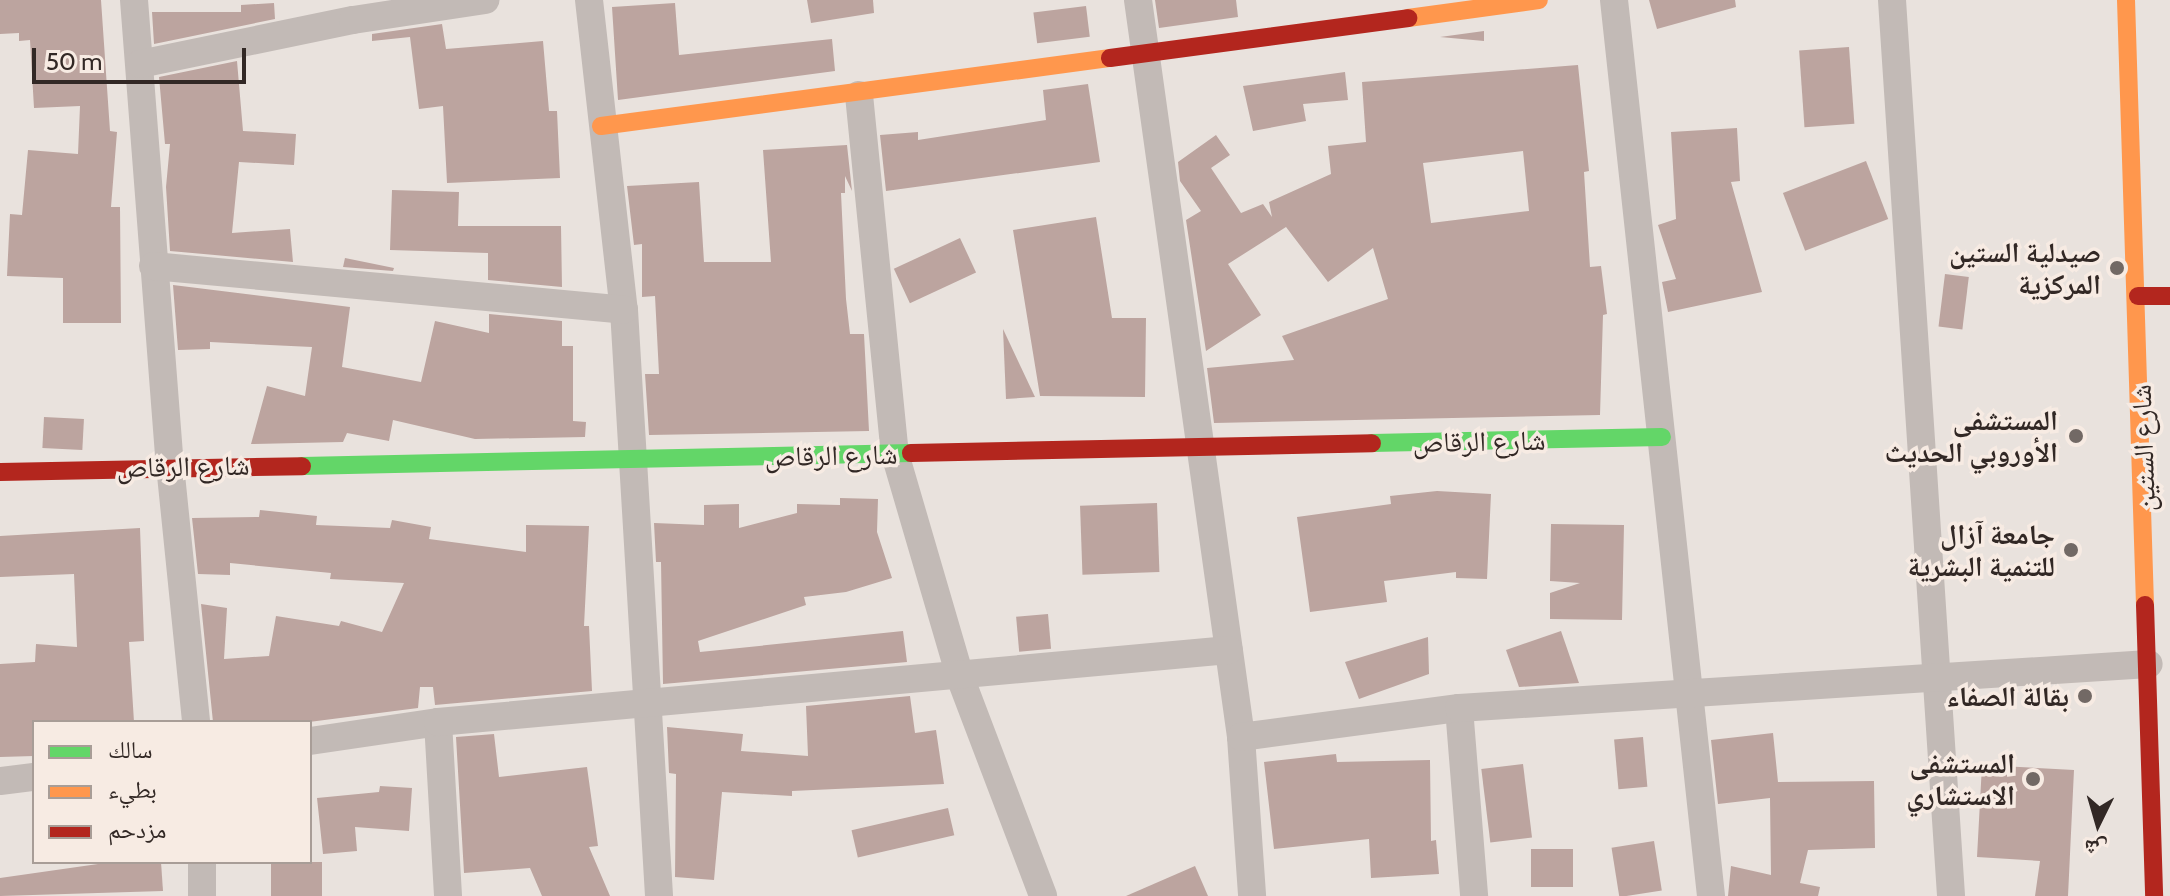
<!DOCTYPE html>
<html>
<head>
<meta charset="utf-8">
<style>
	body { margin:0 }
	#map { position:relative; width:2170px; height:896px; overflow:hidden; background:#e9e2dd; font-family:Cabin,"Noto Naskh Arabic",sans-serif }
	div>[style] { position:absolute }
	.building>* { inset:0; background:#bca49f; transform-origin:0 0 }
	.street>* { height:28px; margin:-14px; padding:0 14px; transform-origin:14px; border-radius:14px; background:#c2bab6 }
	.fast>* { height:18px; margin:-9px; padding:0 9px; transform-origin:9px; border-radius:9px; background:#63d668 }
	.slow>* { height:18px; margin:-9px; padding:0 9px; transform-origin:9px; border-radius:9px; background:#ff974d }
	.jam>* { height:18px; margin:-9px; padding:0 9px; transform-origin:9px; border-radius:9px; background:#b3261e }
	.dots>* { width:22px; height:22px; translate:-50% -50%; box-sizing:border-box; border:4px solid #f7ebe3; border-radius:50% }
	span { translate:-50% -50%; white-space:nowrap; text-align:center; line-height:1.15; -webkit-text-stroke:7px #f7ebe3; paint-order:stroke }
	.poi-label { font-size:28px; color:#322825; font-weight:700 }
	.right { translate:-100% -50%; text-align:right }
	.street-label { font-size:28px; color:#322825 }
	.legend { position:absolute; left:32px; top:720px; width:280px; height:144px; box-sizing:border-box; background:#f7ebe3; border:2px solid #a89d97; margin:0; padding:10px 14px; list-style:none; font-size:24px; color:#322825 }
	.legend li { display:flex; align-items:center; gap:16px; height:40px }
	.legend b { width:40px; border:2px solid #a89d97 }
	.north { position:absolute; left:2058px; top:784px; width:80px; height:80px; -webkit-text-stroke:6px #f7ebe3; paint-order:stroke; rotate:185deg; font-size:22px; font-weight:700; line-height:32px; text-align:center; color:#322825 }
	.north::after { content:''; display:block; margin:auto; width:28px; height:36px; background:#322825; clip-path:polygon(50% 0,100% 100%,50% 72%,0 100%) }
	.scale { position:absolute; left:32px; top:48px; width:214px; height:36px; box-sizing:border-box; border:4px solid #322825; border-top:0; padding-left:10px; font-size:24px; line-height:28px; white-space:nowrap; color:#322825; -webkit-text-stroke:6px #f7ebe3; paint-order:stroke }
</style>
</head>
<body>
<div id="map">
	<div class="building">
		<div style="clip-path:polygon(0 0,101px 0,110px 131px,117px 132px,111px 207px,120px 207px,121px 323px,63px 323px,63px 278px,7px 276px,10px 214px,22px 215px,28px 150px,78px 154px,80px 106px,34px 108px,30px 40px,19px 41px,19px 33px,0 34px)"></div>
		<div style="clip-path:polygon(807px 0,873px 0,874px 13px,811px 23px)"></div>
		<div style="clip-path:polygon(1155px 0,1236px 0,1238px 17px,1159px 28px)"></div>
		<div style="clip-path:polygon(1649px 0,1735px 0,1736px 7px,1657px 29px)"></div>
		<div style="clip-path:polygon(274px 3px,275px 19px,154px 44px,152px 12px,241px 12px,241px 5px)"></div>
		<div style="clip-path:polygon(675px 3px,679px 55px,832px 39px,835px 71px,618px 100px,612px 7px)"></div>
		<div style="left:1086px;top:6px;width:31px;height:53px;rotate:83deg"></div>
		<div style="clip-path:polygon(442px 24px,446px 49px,543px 41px,549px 111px,557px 111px,560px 178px,447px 183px,443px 106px,419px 109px,410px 37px,372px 41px,372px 34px)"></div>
		<div style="clip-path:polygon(1484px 31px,1484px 41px,1440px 37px)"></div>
		<div style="left:1849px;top:47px;width:77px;height:50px;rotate:86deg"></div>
		<div style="clip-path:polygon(237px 61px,243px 131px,296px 134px,294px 165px,239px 162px,232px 233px,290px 229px,293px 262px,170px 251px,166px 187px,170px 144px,165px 144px,159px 77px)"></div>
		<div style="clip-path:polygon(evenodd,1578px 65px,1589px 171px,1584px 172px,1590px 267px,1601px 266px,1607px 314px,1603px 315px,1600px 415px,1214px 423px,1207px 368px,1294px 360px,1282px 336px,1388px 299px,1373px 248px,1328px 282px,1286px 227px,1228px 264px,1261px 315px,1206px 351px,1186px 220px,1201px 211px,1180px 181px,1178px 162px,1216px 135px,1230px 155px,1211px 168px,1241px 213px,1263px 204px,1272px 217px,1269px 202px,1331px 174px,1328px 146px,1366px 142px,1362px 82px,1578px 65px,1523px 151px,1529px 211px,1431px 223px,1423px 163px,1523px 151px)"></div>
		<div style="clip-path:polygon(1345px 72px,1348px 100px,1303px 104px,1306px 121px,1253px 131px,1243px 86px)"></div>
		<div style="clip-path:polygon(1088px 84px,1100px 162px,886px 191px,880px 135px,918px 132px,918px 140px,1046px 120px,1043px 90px)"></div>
		<div style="clip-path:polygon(1737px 128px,1740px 181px,1731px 182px,1762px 292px,1668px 312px,1662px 282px,1676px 279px,1658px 225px,1676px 219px,1671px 132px)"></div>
		<div style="clip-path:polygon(847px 145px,852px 191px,845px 176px,845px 193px,841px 193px,846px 299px,850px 334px,864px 334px,869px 431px,649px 435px,645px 374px,659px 374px,655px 296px,642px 297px,642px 244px,634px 245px,627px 186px,699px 182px,704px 262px,771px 262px,763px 150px)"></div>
		<div style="left:1866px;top:161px;width:62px;height:89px;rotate:69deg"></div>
		<div style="clip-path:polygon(392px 190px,459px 192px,458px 226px,561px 226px,562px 287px,488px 280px,488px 253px,390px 250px)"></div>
		<div style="clip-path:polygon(1096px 217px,1112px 318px,1146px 318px,1145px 397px,1040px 396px,1013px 230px)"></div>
		<div style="left:960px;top:238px;width:38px;height:73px;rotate:65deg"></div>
		<div style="clip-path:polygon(345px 258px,394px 268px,393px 271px,343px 267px)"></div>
		<div style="left:1945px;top:274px;width:24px;height:53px;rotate:7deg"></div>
		<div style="clip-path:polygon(173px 285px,350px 307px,342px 367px,421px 382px,435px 321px,489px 333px,489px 314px,562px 321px,562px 346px,573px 346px,573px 421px,586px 422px,585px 437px,475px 439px,393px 420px,389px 441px,347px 433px,343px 442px,251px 444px,267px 386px,305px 396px,312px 347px,210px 342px,210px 349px,178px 350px)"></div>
		<div style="clip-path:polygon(1003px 329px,1035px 397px,1006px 399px)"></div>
		<div style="left:44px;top:417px;width:40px;height:31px;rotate:3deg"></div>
		<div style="clip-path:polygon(1437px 491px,1491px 494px,1487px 579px,1456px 578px,1456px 572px,1384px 581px,1387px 602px,1310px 612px,1297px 517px,1391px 504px,1390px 496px)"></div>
		<div style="clip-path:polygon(840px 498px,878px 499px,877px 532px,892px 578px,846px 592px,804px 597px,806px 605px,698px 641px,700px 652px,903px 631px,907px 662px,663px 684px,661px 562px,656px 562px,654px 523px,704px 525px,704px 505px,739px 504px,739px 528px,797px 513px,797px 504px,840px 505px)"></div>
		<div style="left:1157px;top:503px;width:69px;height:77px;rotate:88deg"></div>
		<div style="clip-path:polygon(260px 510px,317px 516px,316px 525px,390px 528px,392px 520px,431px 527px,429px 539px,526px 552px,526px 525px,589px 526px,584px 626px,589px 626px,592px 691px,435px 705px,433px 687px,420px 687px,418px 708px,309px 722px,213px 722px,201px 604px,227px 608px,224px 659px,269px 656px,276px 616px,339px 626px,341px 621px,382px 632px,404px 583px,330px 579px,331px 573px,230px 563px,230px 575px,198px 574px,192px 518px,259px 517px)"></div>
		<div style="clip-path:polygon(1551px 524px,1624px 525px,1622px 620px,1550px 619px,1550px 593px,1580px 583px,1550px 581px)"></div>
		<div style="clip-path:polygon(140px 528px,144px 641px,129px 642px,134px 722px,34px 722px,34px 756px,0 757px,0 664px,35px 662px,36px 644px,77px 647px,74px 574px,0 577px,0 536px)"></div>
		<div style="left:1048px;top:614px;width:35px;height:32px;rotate:85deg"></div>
		<div style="clip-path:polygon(1561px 631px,1579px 683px,1519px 687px,1506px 650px)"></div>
		<div style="clip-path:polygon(1428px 637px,1429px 674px,1359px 699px,1345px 662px)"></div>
		<div style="clip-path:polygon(910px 696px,915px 733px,936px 730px,944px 784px,792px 791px,792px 796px,722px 792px,714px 880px,675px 877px,676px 774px,669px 773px,667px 727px,743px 734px,741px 751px,808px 756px,806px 706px)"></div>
		<div style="clip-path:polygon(1773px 733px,1778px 782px,1874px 781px,1875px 848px,1808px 850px,1800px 883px,1820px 887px,1818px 896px,1728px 896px,1731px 866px,1771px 875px,1770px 798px,1718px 804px,1711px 740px)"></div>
		<div style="clip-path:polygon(494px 734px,499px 777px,587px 767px,598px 846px,589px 847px,610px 896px,542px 896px,530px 868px,464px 873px,456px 737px)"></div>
		<div style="left:1643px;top:737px;width:50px;height:29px;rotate:85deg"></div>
		<div style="clip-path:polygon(1336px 754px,1337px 762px,1430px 760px,1431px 841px,1436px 840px,1439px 874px,1371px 878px,1369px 839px,1274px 849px,1264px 762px)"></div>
		<div style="left:1523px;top:764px;width:74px;height:42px;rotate:83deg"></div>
		<div style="clip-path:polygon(1982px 765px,2074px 770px,2068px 896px,2035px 896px,2040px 861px,1977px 857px)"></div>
		<div style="clip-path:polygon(380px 786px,412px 788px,409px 831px,355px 827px,357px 851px,323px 854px,317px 798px,379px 792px)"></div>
		<div style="left:948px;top:808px;width:28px;height:99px;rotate:77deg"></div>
		<div style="left:1654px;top:841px;width:50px;height:43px;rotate:81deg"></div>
		<div style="left:1531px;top:849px;width:42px;height:38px"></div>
		<div style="clip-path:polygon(112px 862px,161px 862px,163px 891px,0 896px,0 878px)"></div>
		<div style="left:271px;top:862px;width:51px;height:34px"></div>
		<div style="clip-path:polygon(1195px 866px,1208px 896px,1126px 896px)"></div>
	</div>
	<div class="street">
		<div style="left:134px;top:0;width:466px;rotate:85.6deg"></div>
		<div style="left:170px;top:465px;width:258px;rotate:84.2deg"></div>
		<div style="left:589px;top:0;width:312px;rotate:83.6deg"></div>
		<div style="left:624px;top:310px;width:587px;rotate:86.58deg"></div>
		<div style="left:1138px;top:0;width:744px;rotate:82.04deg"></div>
		<div style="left:1241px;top:737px;width:159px;rotate:86deg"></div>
		<div style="left:1614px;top:0;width:901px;rotate:83.82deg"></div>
		<div style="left:1892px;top:0;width:898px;rotate:86.23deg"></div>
		<div style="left:140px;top:64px;width:217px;rotate:-11.7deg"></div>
		<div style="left:353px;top:20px;width:134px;rotate:-8.6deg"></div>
		<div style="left:859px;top:95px;width:361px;rotate:84.3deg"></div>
		<div style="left:895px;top:454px;width:232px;rotate:73.7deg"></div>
		<div style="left:960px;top:677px;width:234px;rotate:69.2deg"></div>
		<div style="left:153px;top:266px;width:473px;rotate:5.3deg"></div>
		<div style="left:1459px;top:708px;width:189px;rotate:85.4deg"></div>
		<div style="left:438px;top:722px;width:174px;rotate:86.7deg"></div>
		<div style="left:1241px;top:737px;width:220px;rotate:-7.6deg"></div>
		<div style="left:1459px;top:708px;width:691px;rotate:-3.65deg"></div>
		<div style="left:310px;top:741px;width:129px;rotate:-8.4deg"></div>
		<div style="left:438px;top:722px;width:794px;rotate:-5.2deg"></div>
		<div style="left:0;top:781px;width:34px;rotate:-7deg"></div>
		<div style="left:202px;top:862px;width:34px;rotate:90deg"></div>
	</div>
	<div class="fast">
		<div style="left:1372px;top:443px;width:290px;rotate:-1.2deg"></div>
		<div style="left:302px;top:466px;width:609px;rotate:-1.22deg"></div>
	</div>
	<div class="slow">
		<div style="left:2126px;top:0;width:605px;rotate:88.2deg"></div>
		<div style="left:1408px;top:18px;width:132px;rotate:-7.8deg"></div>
		<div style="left:601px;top:126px;width:514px;rotate:-7.61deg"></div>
	</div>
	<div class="jam">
		<div style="left:1110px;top:58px;width:301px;rotate:-7.6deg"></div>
		<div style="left:2138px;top:296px;width:32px"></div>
		<div style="left:911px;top:453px;width:461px;rotate:-1.2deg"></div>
		<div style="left:0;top:472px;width:302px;rotate:-1.1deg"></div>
		<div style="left:2145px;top:605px;width:291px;rotate:88.2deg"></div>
	</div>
	<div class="dots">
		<div style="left:2117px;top:268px;background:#726965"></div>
		<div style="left:2076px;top:436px;background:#726965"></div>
		<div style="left:2071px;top:550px;background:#726965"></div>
		<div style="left:2085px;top:696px;background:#726965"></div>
		<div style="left:2033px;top:779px;background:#726965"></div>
	</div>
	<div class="poi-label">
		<span class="right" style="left:2101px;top:268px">صيدلية الستين<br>المركزية</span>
		<span class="right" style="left:2058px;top:436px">المستشفى<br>الأوروبي الحديث</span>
		<span class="right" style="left:2055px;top:550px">جامعة آزال<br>للتنمية البشرية</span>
		<span class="right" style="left:2069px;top:696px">بقالة الصفاء</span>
		<span class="right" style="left:2015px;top:779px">المستشفى<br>الاستشاري</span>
	</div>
	<div class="street-label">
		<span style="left:1479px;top:441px;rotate:-1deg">شارع الرقاص</span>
		<span style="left:2143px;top:448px;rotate:-92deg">شارع الستين</span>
		<span style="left:831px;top:455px;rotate:-1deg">شارع الرقاص</span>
		<span style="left:183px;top:466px;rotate:-1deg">شارع الرقاص</span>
	</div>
	<ul class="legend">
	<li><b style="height:10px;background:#63d668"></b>سالك</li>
	<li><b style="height:10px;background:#ff974d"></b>بطيء</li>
	<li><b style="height:10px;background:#b3261e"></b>مزدحم</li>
	</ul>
	<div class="north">ش</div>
	<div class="scale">50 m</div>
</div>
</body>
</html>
